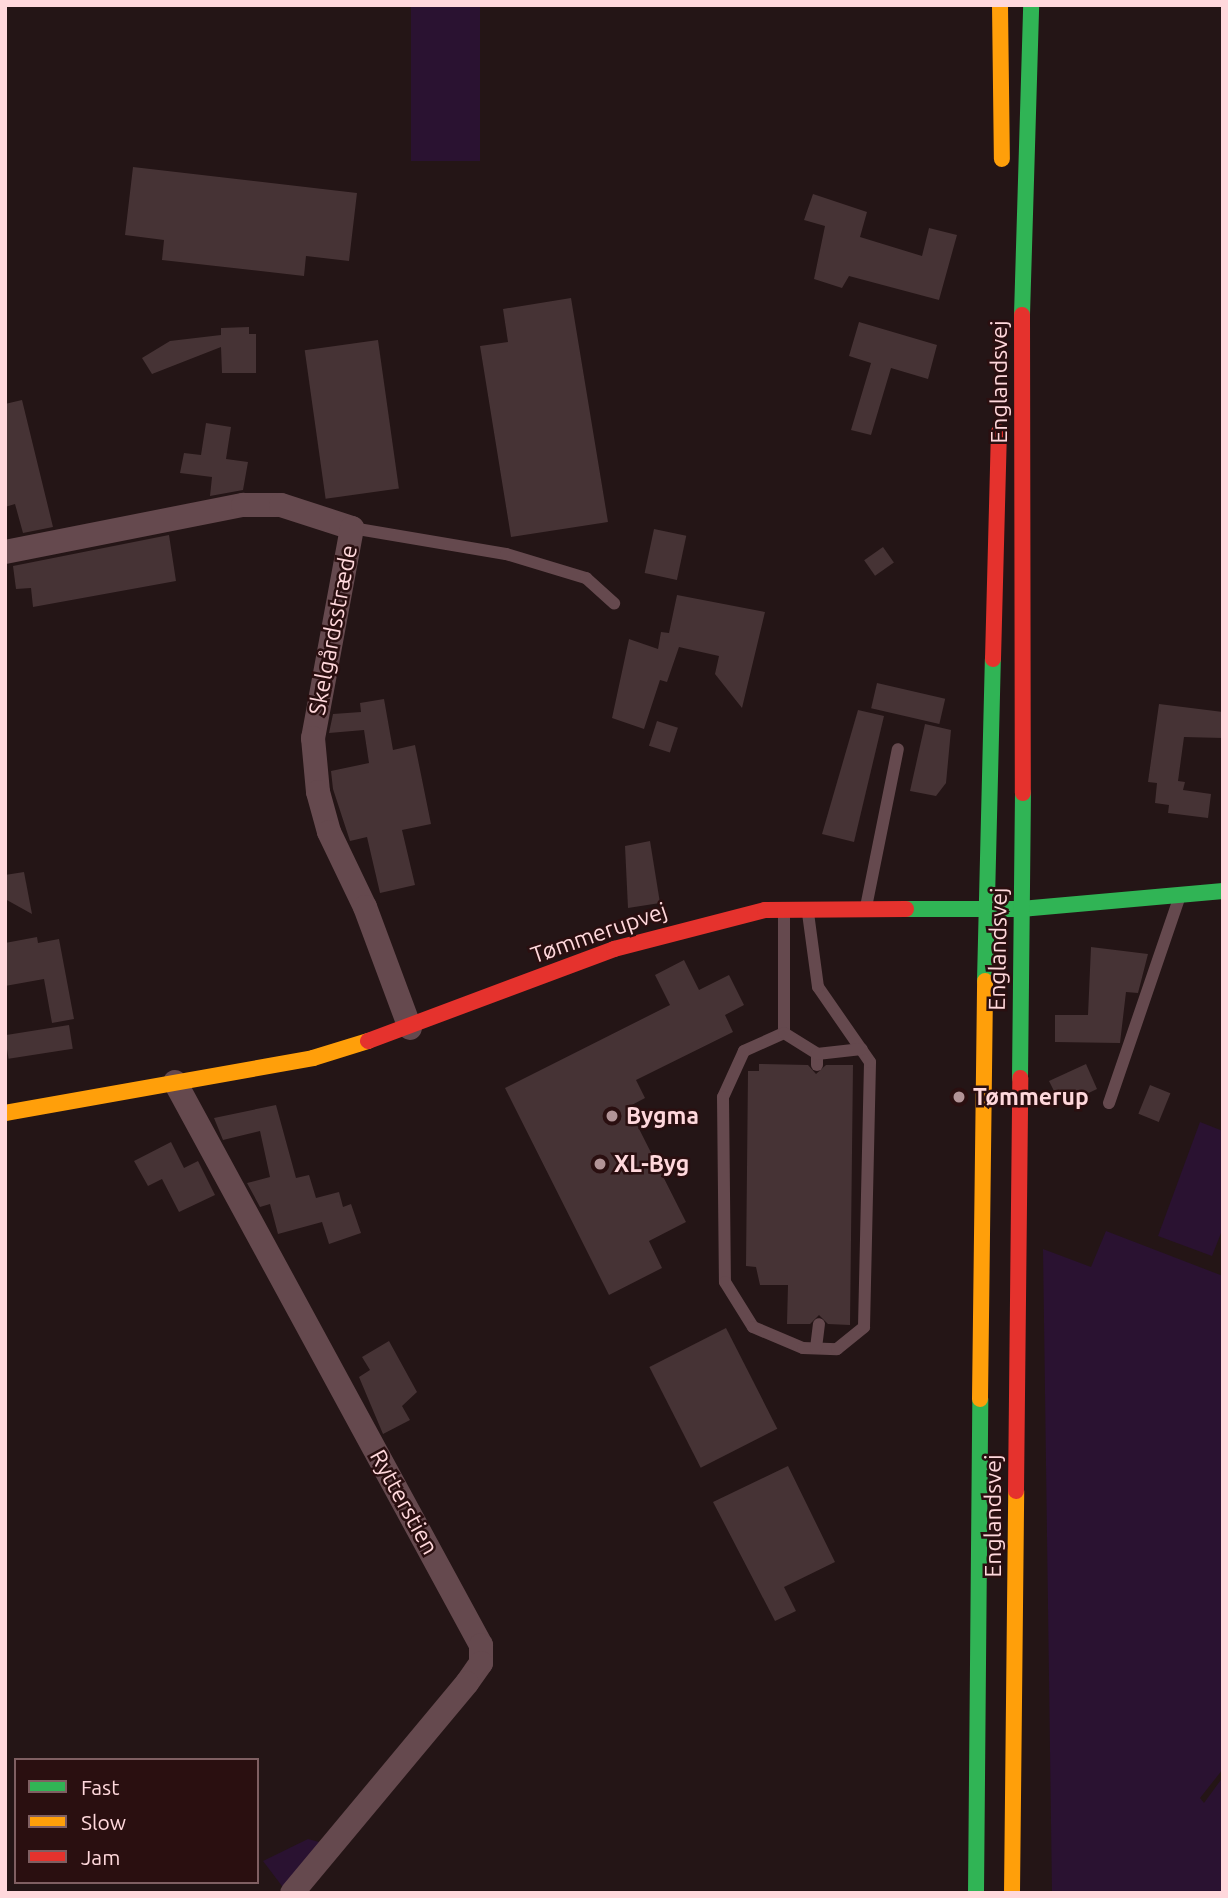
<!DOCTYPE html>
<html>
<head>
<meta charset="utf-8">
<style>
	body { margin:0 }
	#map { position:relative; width:1228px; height:1898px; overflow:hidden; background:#241516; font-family:Ubuntu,sans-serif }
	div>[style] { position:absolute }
	.green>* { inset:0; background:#2a1231; transform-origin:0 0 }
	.building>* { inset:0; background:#463335; transform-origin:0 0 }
	.lane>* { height:12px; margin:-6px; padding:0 6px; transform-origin:6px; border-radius:6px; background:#65494e }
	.street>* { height:24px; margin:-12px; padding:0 12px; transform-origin:12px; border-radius:12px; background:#65494e }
	.fast>* { height:16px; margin:-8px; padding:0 8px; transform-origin:8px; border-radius:8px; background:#30b455 }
	.slow>* { height:16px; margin:-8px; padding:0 8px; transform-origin:8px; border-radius:8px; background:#ff9f0a }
	.jam>* { height:16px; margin:-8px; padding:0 8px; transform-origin:8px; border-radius:8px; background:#e5322d }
	.dots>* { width:19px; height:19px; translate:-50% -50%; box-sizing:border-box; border:4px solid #2a0f10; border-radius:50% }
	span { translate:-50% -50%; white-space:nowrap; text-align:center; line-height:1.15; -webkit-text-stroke:5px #2a0f10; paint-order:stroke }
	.street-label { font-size:23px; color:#ffd8dc }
	.poi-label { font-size:23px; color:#ffd8dc; font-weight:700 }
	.left { translate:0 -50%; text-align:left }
	.frame { position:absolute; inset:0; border:7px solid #ffd8dc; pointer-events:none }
	.legend { position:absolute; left:14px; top:1758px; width:245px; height:126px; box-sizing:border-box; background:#2a0f10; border:2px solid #7f5f62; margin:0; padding:9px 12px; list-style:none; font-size:21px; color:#ffd8dc }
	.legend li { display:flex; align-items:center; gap:14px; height:35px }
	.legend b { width:35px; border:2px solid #7f5f62 }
</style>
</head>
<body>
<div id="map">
	<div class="green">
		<div style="left:411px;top:5px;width:69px;height:156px"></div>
		<div style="clip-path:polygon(1200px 1122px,1223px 1131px,1223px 1228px,1212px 1256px,1158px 1236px)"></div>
		<div style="clip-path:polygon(1106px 1231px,1223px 1276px,1223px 1769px,1200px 1798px,1204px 1803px,1223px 1777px,1223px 1893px,1052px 1893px,1043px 1249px,1091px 1267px)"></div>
		<div style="clip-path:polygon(308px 1839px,323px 1843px,285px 1890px,263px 1861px)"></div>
	</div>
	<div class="building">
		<div style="clip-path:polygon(133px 167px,357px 193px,349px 261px,306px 256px,304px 276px,162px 260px,164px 240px,125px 235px)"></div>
		<div style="clip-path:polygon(813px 194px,867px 212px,860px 237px,922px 256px,929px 228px,957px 235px,939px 300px,849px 276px,842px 288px,814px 279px,825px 226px,804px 220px)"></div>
		<div style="clip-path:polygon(571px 298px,608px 522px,511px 537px,480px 346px,508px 342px,503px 309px)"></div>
		<div style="clip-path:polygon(859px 322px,937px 345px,928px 379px,891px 368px,871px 435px,851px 430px,871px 363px,849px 356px)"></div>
		<div style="clip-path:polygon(249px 327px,249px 334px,256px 334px,256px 373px,222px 373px,221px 347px,152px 374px,142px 358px,170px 341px,221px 335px,221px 328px)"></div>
		<div style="left:378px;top:340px;width:150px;height:74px;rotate:82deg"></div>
		<div style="clip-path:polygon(22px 400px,53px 527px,23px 533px,15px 504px,5px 507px,5px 404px)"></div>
		<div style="clip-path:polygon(206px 423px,231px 427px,226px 459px,248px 462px,243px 490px,210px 496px,212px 477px,180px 473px,184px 453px,201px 455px)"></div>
		<div style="left:654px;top:529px;width:33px;height:45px;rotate:12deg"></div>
		<div style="clip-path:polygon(169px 535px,176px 581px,33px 607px,31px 588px,16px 589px,13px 566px)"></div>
		<div style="left:883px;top:547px;width:19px;height:23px;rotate:55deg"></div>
		<div style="clip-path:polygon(677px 595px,765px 612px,742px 708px,715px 674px,719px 656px,679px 647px,667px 682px,660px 680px,644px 729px,612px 718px,629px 639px,658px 649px,661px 632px,669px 633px)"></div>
		<div style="left:877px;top:683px;width:70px;height:26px;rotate:13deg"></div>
		<div style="clip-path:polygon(384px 699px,393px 750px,415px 745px,431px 824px,402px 830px,415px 885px,380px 893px,367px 837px,350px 841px,333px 789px,331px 771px,369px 763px,364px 730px,329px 733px,333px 714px,361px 712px,360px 703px)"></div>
		<div style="clip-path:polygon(1159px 704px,1223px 712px,1223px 738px,1184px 737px,1178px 781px,1185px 782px,1183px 790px,1211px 794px,1208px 818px,1168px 813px,1169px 805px,1155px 803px,1157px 783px,1148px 782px)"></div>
		<div style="clip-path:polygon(858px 710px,884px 716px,854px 842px,822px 834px)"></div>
		<div style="left:657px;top:721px;width:22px;height:26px;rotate:18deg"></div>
		<div style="clip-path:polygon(925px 724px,951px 730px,946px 783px,936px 796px,910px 791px)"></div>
		<div style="clip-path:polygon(650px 841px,660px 903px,628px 908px,625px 846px)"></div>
		<div style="clip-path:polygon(24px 872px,32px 914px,5px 899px,5px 875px)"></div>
		<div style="clip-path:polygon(37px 937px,38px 943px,59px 939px,74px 1019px,52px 1023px,44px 979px,5px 986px,5px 943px)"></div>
		<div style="clip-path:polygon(1091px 947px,1148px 954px,1138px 993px,1126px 992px,1120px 1043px,1055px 1042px,1055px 1015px,1088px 1015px)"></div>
		<div style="clip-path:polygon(684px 960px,699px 990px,729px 975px,744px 1005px,725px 1015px,733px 1032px,636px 1080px,645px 1098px,628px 1107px,686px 1222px,649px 1241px,662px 1268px,609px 1295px,505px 1088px,670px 1005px,655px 975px)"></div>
		<div style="left:69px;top:1025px;width:24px;height:65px;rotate:81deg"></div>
		<div style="clip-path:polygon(759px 1064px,808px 1065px,816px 1074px,826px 1065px,853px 1065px,850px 1325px,828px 1324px,819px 1315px,810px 1324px,787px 1324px,788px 1285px,760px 1285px,756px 1267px,746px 1266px,748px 1071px,759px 1071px)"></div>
		<div style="clip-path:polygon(1086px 1064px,1097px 1089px,1078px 1098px,1057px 1097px,1049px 1081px)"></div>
		<div style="left:1150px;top:1085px;width:22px;height:31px;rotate:22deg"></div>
		<div style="clip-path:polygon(276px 1105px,296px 1178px,309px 1175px,316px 1198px,339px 1192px,343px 1207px,351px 1204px,361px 1233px,329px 1244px,322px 1222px,278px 1234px,270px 1204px,260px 1207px,247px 1183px,270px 1177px,260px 1131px,223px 1140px,214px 1118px)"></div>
		<div style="clip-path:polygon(171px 1142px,184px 1168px,198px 1161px,215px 1195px,179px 1212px,162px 1179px,148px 1186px,134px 1161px)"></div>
		<div style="left:726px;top:1328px;width:113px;height:86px;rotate:63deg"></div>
		<div style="clip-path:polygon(389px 1341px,417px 1392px,402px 1406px,410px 1420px,383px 1434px,359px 1377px,370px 1370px,362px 1357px)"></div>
		<div style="clip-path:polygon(788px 1466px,835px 1562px,784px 1587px,796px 1611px,775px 1621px,713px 1502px)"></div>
	</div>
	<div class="lane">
		<div style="left:352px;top:528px;width:156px;rotate:9.6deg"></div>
		<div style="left:506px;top:554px;width:84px;rotate:16.7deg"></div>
		<div style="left:586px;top:578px;width:38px;rotate:42deg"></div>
		<div style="left:866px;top:907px;width:161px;rotate:-78.6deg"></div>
		<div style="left:784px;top:914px;width:119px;rotate:90deg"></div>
		<div style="left:784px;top:1033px;width:44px;rotate:155.8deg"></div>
		<div style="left:744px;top:1051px;width:51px;rotate:114.5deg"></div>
		<div style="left:723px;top:1097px;width:185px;rotate:89.4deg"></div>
		<div style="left:725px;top:1282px;width:53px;rotate:58.1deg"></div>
		<div style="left:753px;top:1327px;width:54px;rotate:22.8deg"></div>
		<div style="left:803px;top:1348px;width:34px;rotate:2deg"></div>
		<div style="left:837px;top:1349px;width:35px;rotate:-39deg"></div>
		<div style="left:864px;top:1327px;width:265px;rotate:-88.7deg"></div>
		<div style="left:870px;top:1062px;width:91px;rotate:-124.7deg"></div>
		<div style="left:818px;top:987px;width:75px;rotate:-97.7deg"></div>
		<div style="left:784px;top:1033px;width:39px;rotate:32deg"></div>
		<div style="left:817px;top:1054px;width:11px;rotate:90deg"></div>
		<div style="left:817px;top:1054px;width:45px;rotate:-6.3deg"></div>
		<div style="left:1109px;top:1103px;width:216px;rotate:-71.1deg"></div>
		<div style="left:816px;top:1348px;width:24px;rotate:-83deg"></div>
	</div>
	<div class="street">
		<div style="left:5px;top:552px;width:243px;rotate:-11.2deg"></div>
		<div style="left:243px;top:505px;width:38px"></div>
		<div style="left:281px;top:505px;width:75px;rotate:17.9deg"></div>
		<div style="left:352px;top:528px;width:214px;rotate:100.5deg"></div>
		<div style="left:313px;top:738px;width:54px;rotate:84.7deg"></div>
		<div style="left:318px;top:792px;width:41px;rotate:74.6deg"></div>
		<div style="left:329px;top:832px;width:83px;rotate:64.4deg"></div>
		<div style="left:365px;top:907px;width:129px;rotate:69.6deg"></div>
		<div style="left:175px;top:1082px;width:641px;rotate:61.48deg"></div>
		<div style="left:481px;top:1645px;width:18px;rotate:90deg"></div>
		<div style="left:481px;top:1663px;width:24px;rotate:125deg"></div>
		<div style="left:467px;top:1683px;width:273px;rotate:129.8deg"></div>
	</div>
	<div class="fast">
		<div style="left:1022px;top:315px;width:310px;rotate:-88.3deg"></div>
		<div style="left:906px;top:909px;width:115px"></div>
		<div style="left:1021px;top:909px;width:203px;rotate:-5.1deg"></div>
		<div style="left:985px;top:981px;width:322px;rotate:-88.6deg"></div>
		<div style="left:1020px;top:1078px;width:285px;rotate:-89.4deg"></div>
		<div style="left:976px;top:1893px;width:494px;rotate:-89.5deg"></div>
	</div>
	<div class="slow">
		<div style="left:1000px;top:5px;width:154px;rotate:89.3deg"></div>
		<div style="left:5px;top:1113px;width:313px;rotate:-10.1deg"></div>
		<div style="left:313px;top:1058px;width:58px;rotate:-17.2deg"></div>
		<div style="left:980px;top:1399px;width:418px;rotate:-89.3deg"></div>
		<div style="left:1012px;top:1893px;width:402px;rotate:-89.4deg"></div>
	</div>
	<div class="jam">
		<div style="left:1022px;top:315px;width:478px;rotate:89.9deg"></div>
		<div style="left:993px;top:659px;width:227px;rotate:-88.5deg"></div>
		<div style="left:368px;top:1041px;width:263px;rotate:-20.5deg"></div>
		<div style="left:614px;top:949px;width:156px;rotate:-14.5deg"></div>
		<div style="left:765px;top:910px;width:141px;rotate:-0.4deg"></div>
		<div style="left:1016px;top:1491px;width:413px;rotate:-89.4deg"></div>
	</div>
	<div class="dots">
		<div style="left:959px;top:1097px;background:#b29497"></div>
		<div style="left:612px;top:1116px;background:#b29497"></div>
		<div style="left:600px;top:1164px;background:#b29497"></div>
	</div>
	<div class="street-label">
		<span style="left:999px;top:382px;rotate:-90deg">Englandsvej</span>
		<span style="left:333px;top:630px;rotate:-79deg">Skelgårdsstræde</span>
		<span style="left:599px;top:933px;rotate:-19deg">Tømmerupvej</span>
		<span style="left:998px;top:949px;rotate:-89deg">Englandsvej</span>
		<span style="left:404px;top:1502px;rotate:61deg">Rytterstien</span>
		<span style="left:993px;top:1516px;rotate:-90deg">Englandsvej</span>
	</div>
	<div class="poi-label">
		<span class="left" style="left:973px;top:1097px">Tømmerup</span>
		<span class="left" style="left:626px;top:1116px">Bygma</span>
		<span class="left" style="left:614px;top:1164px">XL-Byg</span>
	</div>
	<div class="frame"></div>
	<ul class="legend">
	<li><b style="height:9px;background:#30b455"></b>Fast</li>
	<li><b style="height:9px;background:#ff9f0a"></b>Slow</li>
	<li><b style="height:9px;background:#e5322d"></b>Jam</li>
	</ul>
</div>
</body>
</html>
